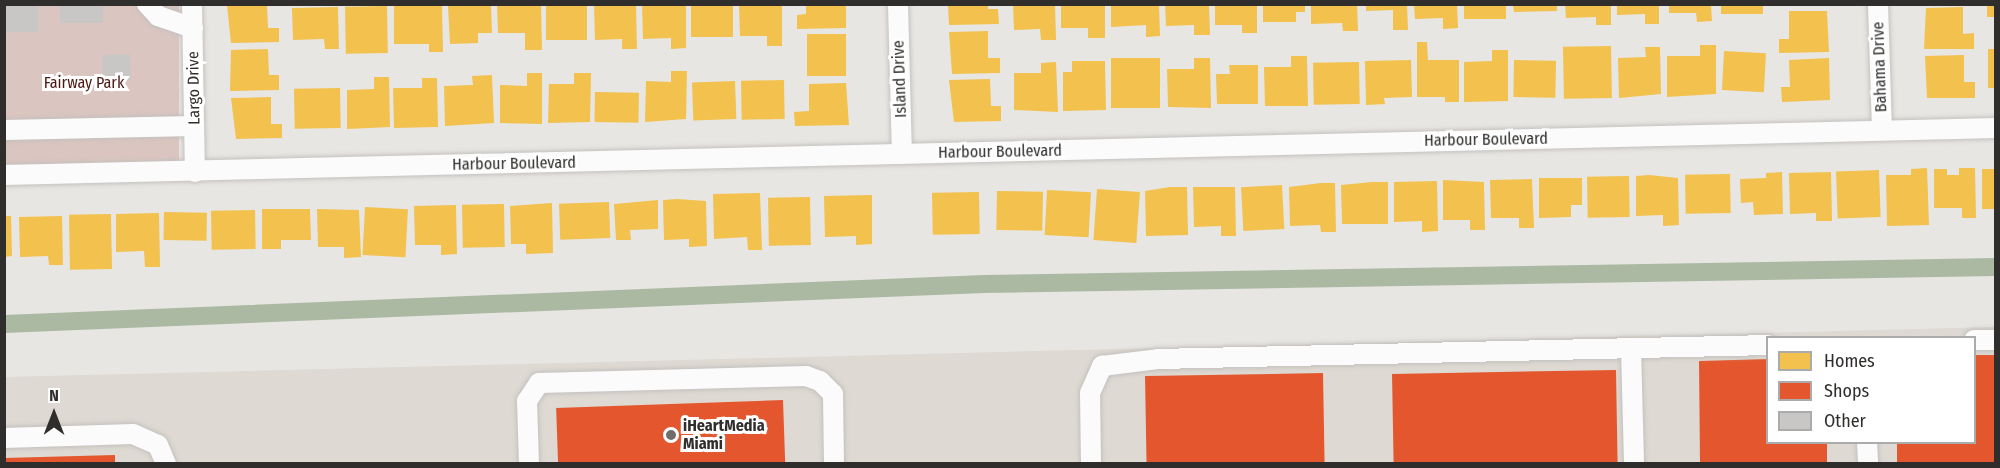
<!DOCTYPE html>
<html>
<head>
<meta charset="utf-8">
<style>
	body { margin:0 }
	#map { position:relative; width:2000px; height:468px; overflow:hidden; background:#e8e6e3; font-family:"Fira Sans Condensed",sans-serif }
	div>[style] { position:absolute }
	.built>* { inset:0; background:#ded9d2 }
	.green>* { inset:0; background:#dbc5c0; transform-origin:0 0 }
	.homes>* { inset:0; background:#f2c14e; transform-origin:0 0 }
	.shops>* { inset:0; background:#e4572e; transform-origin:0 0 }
	.canal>* { height:18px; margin:-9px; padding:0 9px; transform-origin:9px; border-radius:9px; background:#acb9a2 }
	.building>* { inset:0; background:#c9c7c5; transform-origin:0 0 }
	.roads { filter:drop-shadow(0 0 2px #c3c1bf) drop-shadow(0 0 2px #c3c1bf) }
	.minor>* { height:20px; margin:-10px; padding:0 10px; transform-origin:10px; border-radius:10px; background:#fcfbfb }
	.dots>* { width:16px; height:16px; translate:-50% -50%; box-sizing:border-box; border:3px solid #fff; border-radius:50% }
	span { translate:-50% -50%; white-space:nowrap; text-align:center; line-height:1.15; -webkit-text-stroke:6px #fff; paint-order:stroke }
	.street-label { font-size:16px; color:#2f2e2c }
	.park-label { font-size:16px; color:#4c1813 }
	.poi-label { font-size:16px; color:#2f2e2c; font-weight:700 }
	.left { translate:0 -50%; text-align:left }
	.frame { position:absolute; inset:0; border:6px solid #2f2e2c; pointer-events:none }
	.legend { position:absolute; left:1766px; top:336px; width:210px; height:108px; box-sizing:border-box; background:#fff; border:2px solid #acabab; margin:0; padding:8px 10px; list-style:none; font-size:18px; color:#2f2e2c }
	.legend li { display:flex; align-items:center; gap:12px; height:30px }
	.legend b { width:30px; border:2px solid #acabab }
	.north { position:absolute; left:24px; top:384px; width:60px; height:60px; -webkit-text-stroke:4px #fff; paint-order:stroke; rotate:0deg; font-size:16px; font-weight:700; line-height:24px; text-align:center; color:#2f2e2c }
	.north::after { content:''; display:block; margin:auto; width:21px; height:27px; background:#2f2e2c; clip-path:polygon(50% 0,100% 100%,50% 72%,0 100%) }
</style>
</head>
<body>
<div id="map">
	<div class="built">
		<div style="clip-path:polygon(evenodd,1995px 327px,1996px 463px,5px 464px,4px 377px,1995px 327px,1768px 338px,1974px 338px,1974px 442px,1768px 442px,1768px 338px)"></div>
	</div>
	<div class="green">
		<div style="left:4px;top:5px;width:175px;height:159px"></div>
	</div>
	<div class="homes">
		<div style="clip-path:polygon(475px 4px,491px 4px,492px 33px,478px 33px,478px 43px,450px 44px,448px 6px)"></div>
		<div style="clip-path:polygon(497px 4px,541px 4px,542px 50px,525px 50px,525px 33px,498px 33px)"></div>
		<div style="left:546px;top:4px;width:41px;height:36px"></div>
		<div style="clip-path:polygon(594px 4px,636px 4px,637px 49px,622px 49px,622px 39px,595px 40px)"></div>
		<div style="clip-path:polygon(642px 4px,686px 4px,686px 48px,671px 49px,671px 38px,643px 39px)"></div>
		<div style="clip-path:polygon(739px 4px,782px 4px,782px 46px,767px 46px,767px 36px,740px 36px)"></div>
		<div style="clip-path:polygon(806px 4px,846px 4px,846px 28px,797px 29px,797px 15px,806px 14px)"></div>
		<div style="clip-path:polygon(948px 4px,988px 4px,988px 9px,998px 9px,999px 24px,949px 25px)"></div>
		<div style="clip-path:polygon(1013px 4px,1055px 4px,1056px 40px,1041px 40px,1040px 29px,1014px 30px)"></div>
		<div style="clip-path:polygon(1061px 4px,1105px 4px,1105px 38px,1088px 38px,1088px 28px,1061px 28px)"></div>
		<div style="clip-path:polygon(1111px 4px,1159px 4px,1160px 36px,1146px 37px,1146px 25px,1111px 27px)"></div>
		<div style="clip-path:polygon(1165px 4px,1209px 4px,1210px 35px,1194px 35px,1194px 25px,1166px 26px)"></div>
		<div style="clip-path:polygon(1215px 4px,1257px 4px,1257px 33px,1242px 33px,1242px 25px,1215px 25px)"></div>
		<div style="clip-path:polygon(1263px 4px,1305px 4px,1305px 12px,1296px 12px,1296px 22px,1263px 22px)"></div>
		<div style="clip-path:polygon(1311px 4px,1357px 4px,1358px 31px,1343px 31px,1342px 23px,1311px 24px)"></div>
		<div style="clip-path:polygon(1366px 4px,1407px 4px,1408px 30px,1393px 30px,1393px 10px,1366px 11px)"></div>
		<div style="left:1464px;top:4px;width:42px;height:15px"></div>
		<div style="clip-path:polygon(1513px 4px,1557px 4px,1557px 11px,1514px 12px)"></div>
		<div style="clip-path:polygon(1565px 4px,1611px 4px,1611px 25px,1596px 25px,1596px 17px,1566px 18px)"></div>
		<div style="clip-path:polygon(1617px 4px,1659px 4px,1659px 24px,1645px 24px,1645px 14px,1617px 15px)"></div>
		<div style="left:1721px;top:4px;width:42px;height:10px"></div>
		<div style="left:1987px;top:4px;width:9px;height:13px"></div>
		<div style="clip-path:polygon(227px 5px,267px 5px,268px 28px,279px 28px,279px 42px,231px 43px)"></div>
		<div style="clip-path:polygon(442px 5px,443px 52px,429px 52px,429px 44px,394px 44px,394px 6px)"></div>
		<div style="left:691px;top:5px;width:42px;height:32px"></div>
		<div style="clip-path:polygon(1414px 5px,1457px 5px,1458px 28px,1443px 29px,1443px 18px,1415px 19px)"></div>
		<div style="clip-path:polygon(1669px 5px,1711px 5px,1712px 21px,1697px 22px,1696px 13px,1669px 13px)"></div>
		<div style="left:387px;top:6px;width:47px;height:42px;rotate:89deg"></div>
		<div style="clip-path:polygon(338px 7px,339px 49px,325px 49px,324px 39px,293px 40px,292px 8px)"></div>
		<div style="clip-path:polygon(1963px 7px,1963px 34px,1974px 33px,1974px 49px,1924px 49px,1926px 8px)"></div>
		<div style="clip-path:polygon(1789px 11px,1827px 11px,1829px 52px,1779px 53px,1779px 39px,1789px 39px)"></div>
		<div style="clip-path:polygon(988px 31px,988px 58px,1000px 58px,1000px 73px,952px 74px,949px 32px)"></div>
		<div style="left:846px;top:34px;width:42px;height:39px;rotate:90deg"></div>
		<div style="clip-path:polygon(1417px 42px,1427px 42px,1428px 60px,1459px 60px,1459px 102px,1445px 102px,1445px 97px,1417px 97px)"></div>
		<div style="clip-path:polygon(1700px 45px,1716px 45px,1716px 94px,1667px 97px,1667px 56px,1700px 56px)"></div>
		<div style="left:1611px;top:46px;width:52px;height:48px;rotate:89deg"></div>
		<div style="clip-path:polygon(1645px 47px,1660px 47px,1661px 94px,1619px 98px,1618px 58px,1646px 57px)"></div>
		<div style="clip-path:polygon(268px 49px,269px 75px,279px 75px,279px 90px,230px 91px,231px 50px)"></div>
		<div style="left:1988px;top:49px;width:8px;height:39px"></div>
		<div style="clip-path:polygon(1492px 50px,1508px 50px,1508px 101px,1464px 102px,1464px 62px,1492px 61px)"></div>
		<div style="left:1724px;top:51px;width:42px;height:39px;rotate:3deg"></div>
		<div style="clip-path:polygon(1964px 55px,1964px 82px,1975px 82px,1975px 98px,1927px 98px,1925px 56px)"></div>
		<div style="clip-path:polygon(1291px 56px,1307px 56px,1308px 106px,1265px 106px,1264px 67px,1291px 67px)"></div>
		<div style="left:1160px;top:58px;width:50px;height:49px;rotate:90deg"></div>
		<div style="clip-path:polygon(1194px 58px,1210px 58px,1211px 108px,1168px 107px,1167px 69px,1194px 69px)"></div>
		<div style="clip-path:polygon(1829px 58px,1830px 100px,1782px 102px,1781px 87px,1790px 87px,1789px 60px)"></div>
		<div style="clip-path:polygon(1411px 60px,1412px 97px,1384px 98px,1385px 104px,1366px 105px,1365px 61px)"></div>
		<div style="left:1514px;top:60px;width:42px;height:37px;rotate:1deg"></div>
		<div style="clip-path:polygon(1072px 61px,1105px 61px,1106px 110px,1063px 111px,1063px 72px,1072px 72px)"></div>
		<div style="clip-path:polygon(1056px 62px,1058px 112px,1014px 110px,1014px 73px,1041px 73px,1041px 63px)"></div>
		<div style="left:1359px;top:62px;width:42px;height:46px;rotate:89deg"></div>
		<div style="clip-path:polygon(1229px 65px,1258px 65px,1258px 104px,1217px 104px,1216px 74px,1230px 74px)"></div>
		<div style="clip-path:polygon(671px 71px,687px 71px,686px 119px,645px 122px,646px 81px,671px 82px)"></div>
		<div style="clip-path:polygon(527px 73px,542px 73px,542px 124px,500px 123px,500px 85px,527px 86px)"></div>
		<div style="clip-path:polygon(574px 73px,591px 73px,590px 122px,548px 123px,549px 84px,574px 84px)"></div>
		<div style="clip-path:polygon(492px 75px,494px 123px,445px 126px,444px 86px,473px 85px,472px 76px)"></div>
		<div style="clip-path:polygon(374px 77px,389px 77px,390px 127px,347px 129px,347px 90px,374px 89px)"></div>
		<div style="clip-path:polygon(422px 78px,437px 78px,438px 127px,394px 128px,393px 88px,422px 88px)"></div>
		<div style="clip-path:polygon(990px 79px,991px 106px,1001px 106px,1001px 121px,954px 122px,949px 80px)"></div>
		<div style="left:784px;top:80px;width:39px;height:43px;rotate:89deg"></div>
		<div style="left:735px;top:81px;width:38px;height:43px;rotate:88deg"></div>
		<div style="clip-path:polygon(846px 83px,849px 125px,795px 126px,794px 112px,809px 111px,809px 84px)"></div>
		<div style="left:340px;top:88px;width:40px;height:46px;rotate:89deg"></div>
		<div style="left:595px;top:92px;width:44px;height:30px;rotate:1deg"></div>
		<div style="clip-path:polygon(271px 97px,271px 124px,282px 124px,282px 138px,236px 139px,231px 98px)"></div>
		<div style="clip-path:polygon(1927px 168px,1929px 225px,1887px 226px,1886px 175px,1911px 175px,1911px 169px)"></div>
		<div style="clip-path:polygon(1959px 168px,1975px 168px,1976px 218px,1962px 218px,1962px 208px,1934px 208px,1934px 169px,1947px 169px,1947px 175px,1959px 175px)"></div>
		<div style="left:1996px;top:169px;width:40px;height:14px;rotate:90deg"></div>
		<div style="left:1879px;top:170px;width:47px;height:43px;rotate:88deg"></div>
		<div style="clip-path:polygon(1782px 172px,1783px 214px,1754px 215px,1753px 202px,1741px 203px,1740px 179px,1766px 178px,1766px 173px)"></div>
		<div style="clip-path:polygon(1831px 172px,1832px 221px,1816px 221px,1816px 213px,1790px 214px,1789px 173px)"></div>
		<div style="left:1730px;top:174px;width:39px;height:45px;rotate:89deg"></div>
		<div style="clip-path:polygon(1649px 175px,1678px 178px,1679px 225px,1663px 226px,1663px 215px,1636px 216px,1636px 176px)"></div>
		<div style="left:1629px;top:176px;width:41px;height:42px;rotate:89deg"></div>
		<div style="clip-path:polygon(1539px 178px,1582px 178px,1582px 205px,1571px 205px,1571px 217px,1539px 218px)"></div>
		<div style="clip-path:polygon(1532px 179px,1534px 228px,1519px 228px,1519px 218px,1491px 218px,1490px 180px)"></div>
		<div style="clip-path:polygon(1443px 180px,1484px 182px,1485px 230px,1470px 230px,1470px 220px,1443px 220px)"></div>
		<div style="clip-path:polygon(1437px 181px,1438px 231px,1422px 232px,1422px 221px,1394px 222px,1394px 182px)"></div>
		<div style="clip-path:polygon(1372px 182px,1388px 182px,1388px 224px,1342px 224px,1341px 185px)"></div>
		<div style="clip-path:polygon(1321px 183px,1335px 183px,1336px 232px,1321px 232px,1320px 225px,1290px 226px,1289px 187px)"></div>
		<div style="left:1282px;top:185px;width:44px;height:41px;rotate:87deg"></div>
		<div style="clip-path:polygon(1170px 187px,1187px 187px,1188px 235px,1146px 236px,1145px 191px)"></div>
		<div style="clip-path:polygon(1193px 187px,1235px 187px,1236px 236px,1221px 236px,1221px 226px,1194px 227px)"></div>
		<div style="left:1097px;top:189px;width:43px;height:51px;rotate:4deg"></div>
		<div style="left:1047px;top:190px;width:44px;height:45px;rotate:3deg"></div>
		<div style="left:997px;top:191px;width:46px;height:39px;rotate:1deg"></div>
		<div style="left:979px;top:192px;width:42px;height:47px;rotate:89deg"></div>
		<div style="clip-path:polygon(760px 193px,762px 250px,748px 250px,747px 237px,714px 239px,713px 194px)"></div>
		<div style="clip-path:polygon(872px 195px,872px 244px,856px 245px,856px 236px,825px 237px,824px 196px)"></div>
		<div style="left:810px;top:197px;width:48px;height:42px;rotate:89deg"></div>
		<div style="clip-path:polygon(677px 199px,706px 201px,707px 246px,689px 247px,689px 239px,664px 240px,663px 200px)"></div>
		<div style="clip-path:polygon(658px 200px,658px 229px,630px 230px,631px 240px,616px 240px,614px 204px)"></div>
		<div style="left:609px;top:202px;width:36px;height:50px;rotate:88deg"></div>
		<div style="clip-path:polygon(552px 203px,553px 253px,526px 254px,526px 244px,511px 244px,510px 206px)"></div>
		<div style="left:504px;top:204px;width:43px;height:42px;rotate:89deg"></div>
		<div style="clip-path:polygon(456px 205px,457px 254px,441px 255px,441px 245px,415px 245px,414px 206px)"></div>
		<div style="left:365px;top:207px;width:43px;height:48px;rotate:3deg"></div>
		<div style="clip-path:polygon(262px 209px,310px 209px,311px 240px,281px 240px,281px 249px,262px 249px)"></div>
		<div style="clip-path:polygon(317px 209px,359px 210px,361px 257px,344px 258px,344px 247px,318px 247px)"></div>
		<div style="left:255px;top:210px;width:39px;height:44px;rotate:89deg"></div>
		<div style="left:164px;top:212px;width:43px;height:28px;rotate:1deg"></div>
		<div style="clip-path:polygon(159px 213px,160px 267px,145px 267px,144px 251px,116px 252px,116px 214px)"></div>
		<div style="left:111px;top:214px;width:55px;height:42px;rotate:89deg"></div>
		<div style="clip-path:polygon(4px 216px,11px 216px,12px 256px,4px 257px)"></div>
		<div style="clip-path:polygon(62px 216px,63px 265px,49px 265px,48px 256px,20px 257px,19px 217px)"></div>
	</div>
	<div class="shops">
		<div style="clip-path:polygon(1974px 355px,1996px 355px,1996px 464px,1897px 464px,1897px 442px,1974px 442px)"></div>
		<div style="clip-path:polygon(1768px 359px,1768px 442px,1827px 442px,1827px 464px,1700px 464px,1699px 361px)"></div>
		<div style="left:1616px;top:370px;width:94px;height:224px;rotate:89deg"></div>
		<div style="left:1323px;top:373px;width:91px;height:178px;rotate:89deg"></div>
		<div style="left:783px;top:400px;width:64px;height:227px;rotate:88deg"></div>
		<div style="clip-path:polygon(115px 455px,115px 464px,4px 464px,4px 458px)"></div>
	</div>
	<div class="canal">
		<div style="left:4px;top:324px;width:981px;rotate:-2.34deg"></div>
		<div style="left:984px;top:284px;width:1012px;rotate:-0.96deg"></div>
	</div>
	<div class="building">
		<div style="left:4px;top:4px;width:34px;height:28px"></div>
		<div style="left:60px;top:4px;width:43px;height:19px"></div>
		<div style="left:130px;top:54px;width:27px;height:28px;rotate:88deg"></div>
	</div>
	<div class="roads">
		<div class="minor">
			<div style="left:147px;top:4px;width:16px;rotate:47deg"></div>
			<div style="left:158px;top:16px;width:37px;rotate:19deg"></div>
			<div style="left:192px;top:4px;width:168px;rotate:89deg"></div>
			<div style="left:898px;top:4px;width:150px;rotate:88.5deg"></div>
			<div style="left:1878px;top:4px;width:126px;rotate:88.2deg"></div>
			<div style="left:4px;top:130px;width:190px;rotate:-1.2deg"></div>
			<div style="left:4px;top:175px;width:1993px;rotate:-1.35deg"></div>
			<div style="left:1974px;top:340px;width:22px"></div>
			<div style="left:1631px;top:348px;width:116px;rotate:88.5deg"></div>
			<div style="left:4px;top:438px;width:129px;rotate:-1.8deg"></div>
			<div style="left:133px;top:434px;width:27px;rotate:24deg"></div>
			<div style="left:158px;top:445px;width:21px;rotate:67deg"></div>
			<div style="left:1867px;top:442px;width:22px;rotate:87deg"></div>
			<div style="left:529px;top:464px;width:63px;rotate:-91.8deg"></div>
			<div style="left:527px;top:401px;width:22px;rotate:-56deg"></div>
			<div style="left:539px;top:383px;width:267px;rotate:-1.5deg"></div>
			<div style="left:806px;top:376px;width:15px;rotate:20deg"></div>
			<div style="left:820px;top:381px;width:18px;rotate:45deg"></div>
			<div style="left:833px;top:394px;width:70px;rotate:89.2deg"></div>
			<div style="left:1091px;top:464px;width:71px;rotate:-90.8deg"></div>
			<div style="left:1090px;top:393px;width:30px;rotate:-66deg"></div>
			<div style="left:1102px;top:366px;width:56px;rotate:-7.1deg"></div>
			<div style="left:1158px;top:359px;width:610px;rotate:-1.31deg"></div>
		</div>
	</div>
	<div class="dots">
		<div style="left:671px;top:435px;background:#706e6c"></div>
	</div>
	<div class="street-label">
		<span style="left:1880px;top:67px;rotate:-92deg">Bahama Drive</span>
		<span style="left:900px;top:79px;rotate:-92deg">Island Drive</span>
		<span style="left:194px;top:88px;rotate:-91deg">Largo Drive</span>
		<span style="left:1486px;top:140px;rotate:-1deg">Harbour Boulevard</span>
		<span style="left:1000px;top:152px;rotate:-1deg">Harbour Boulevard</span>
		<span style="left:514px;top:164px;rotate:-1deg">Harbour Boulevard</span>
	</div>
	<div class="park-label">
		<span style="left:84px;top:83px">Fairway Park</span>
	</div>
	<div class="poi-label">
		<span class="left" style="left:683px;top:435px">iHeartMedia<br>Miami</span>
	</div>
	<div class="frame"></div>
	<ul class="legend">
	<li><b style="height:16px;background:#f2c14e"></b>Homes</li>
	<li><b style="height:16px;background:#e4572e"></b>Shops</li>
	<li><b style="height:16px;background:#c9c7c5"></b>Other</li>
	</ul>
	<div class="north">N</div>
</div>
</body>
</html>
